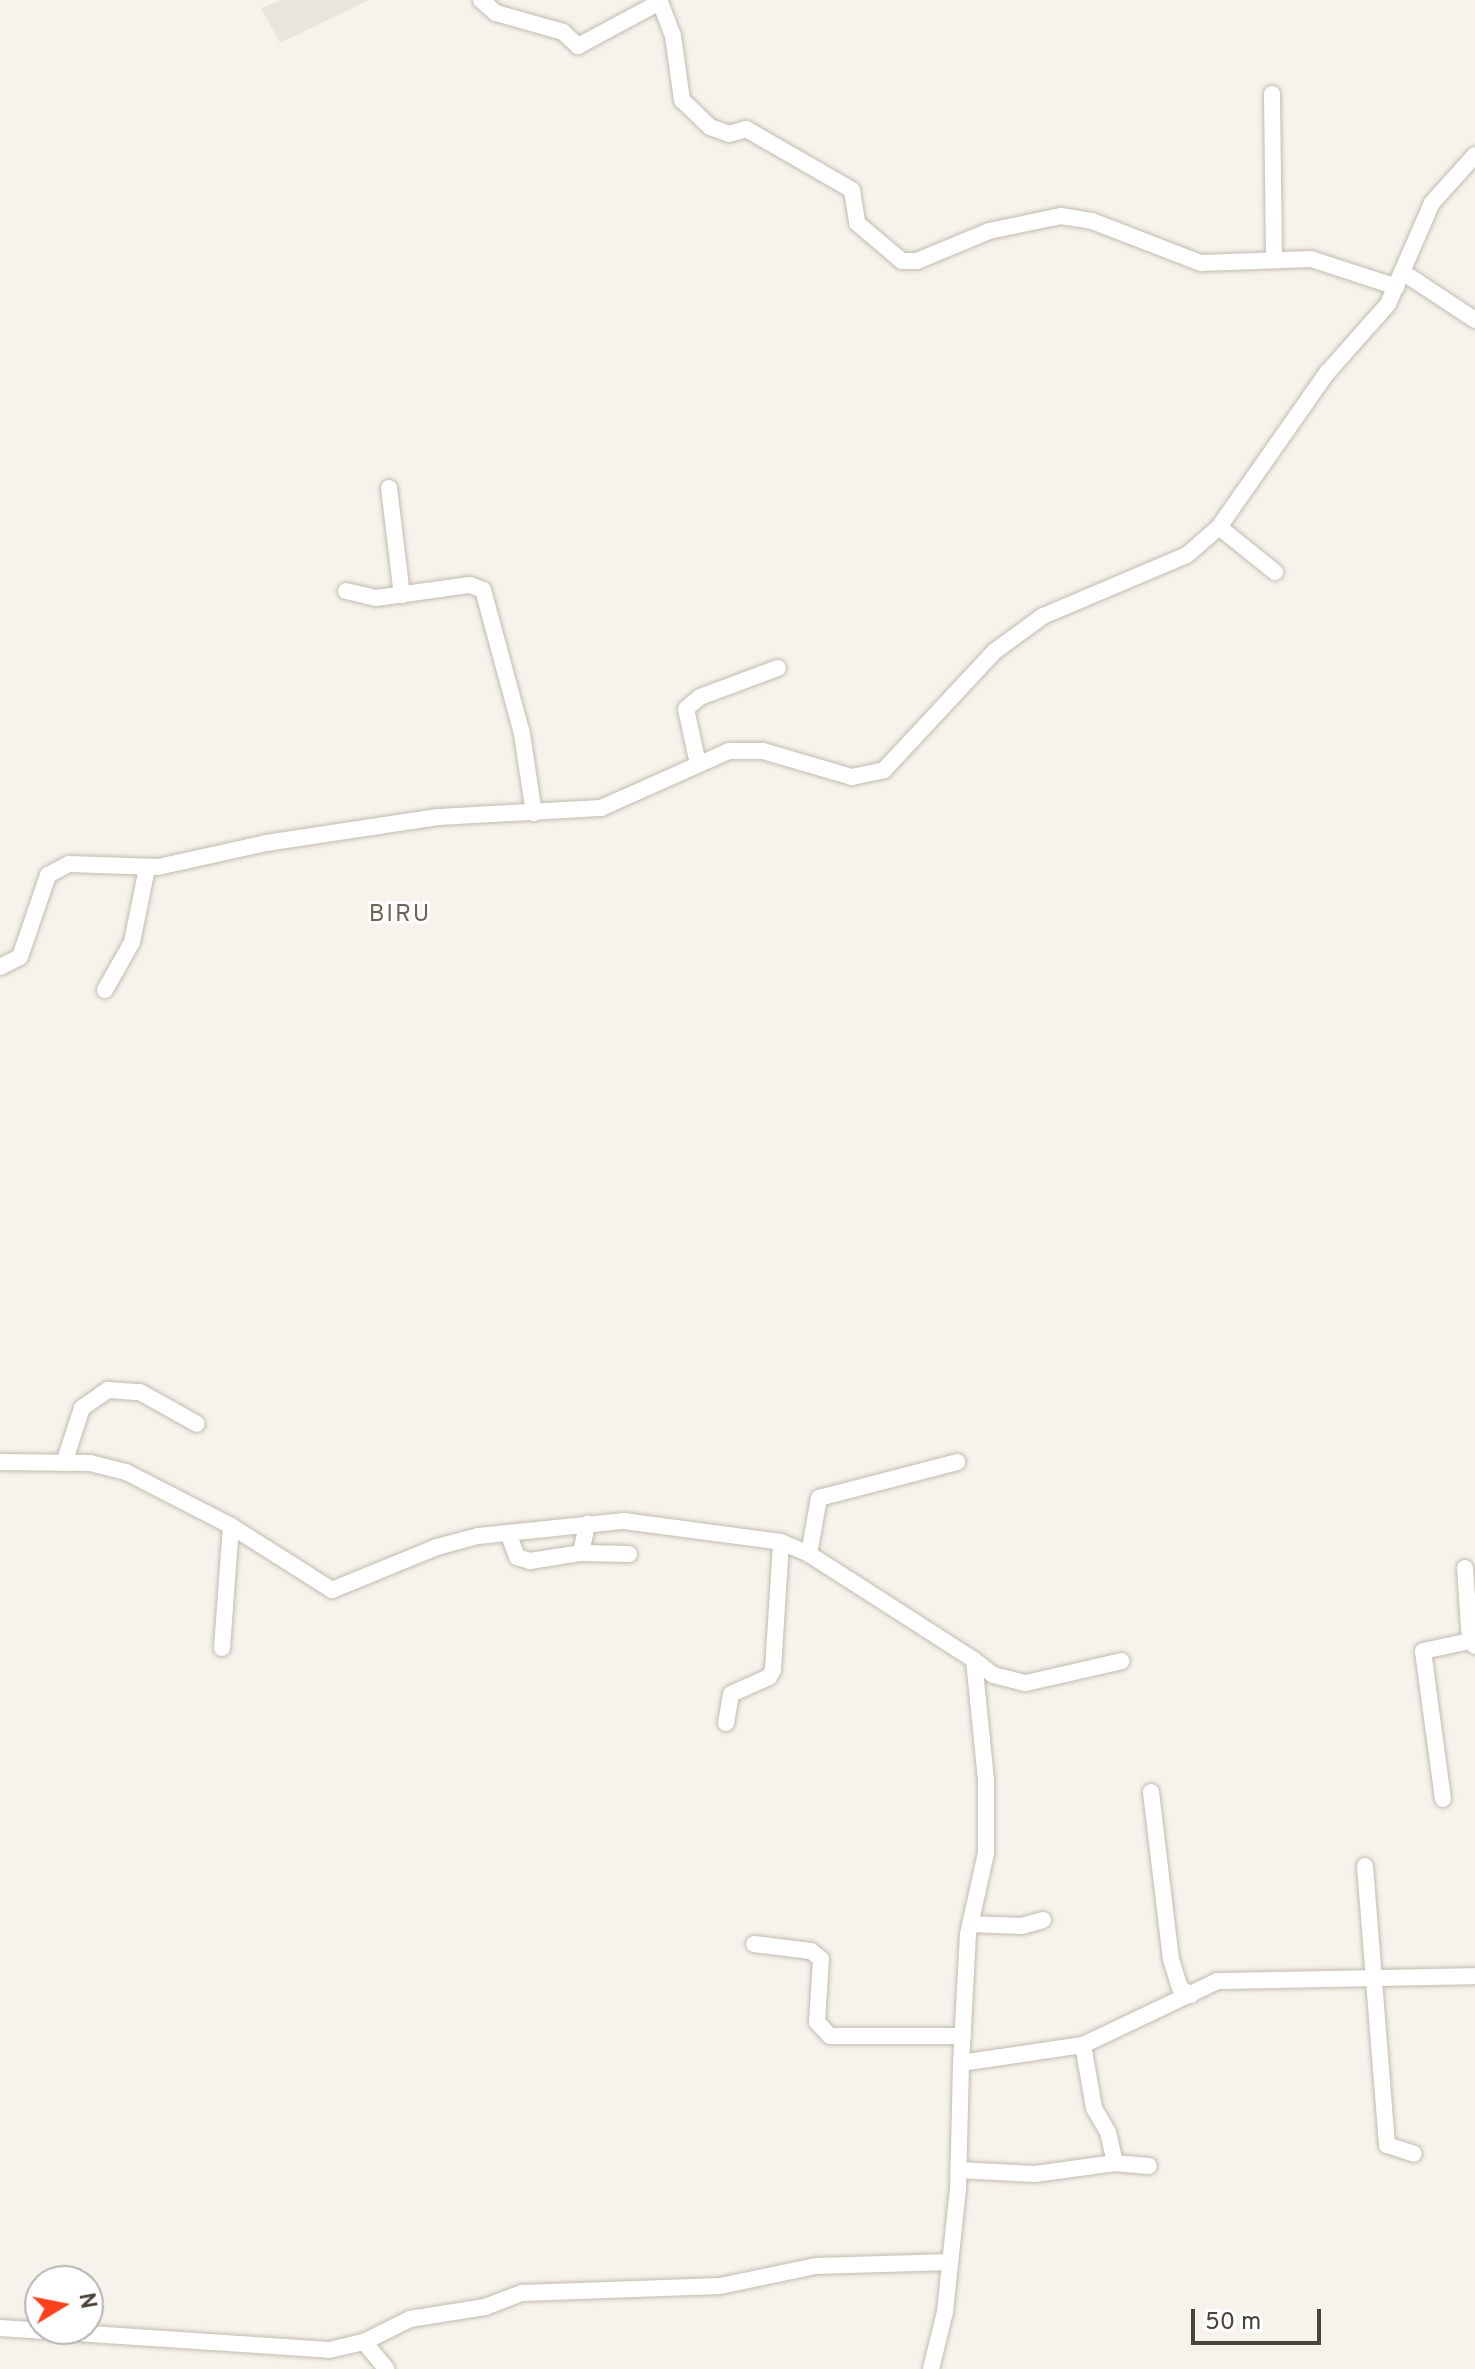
<!DOCTYPE html>
<html>
<head>
<meta charset="utf-8">
<style>
	body { margin:0 }
	#map { position:relative; width:1475px; height:2369px; overflow:hidden; background:#f6f3ec; font-family:Overpass,sans-serif }
	div>[style] { position:absolute }
	.residential>* { inset:0; background:#eae5da }
	.roads { filter:drop-shadow(0 0 2px #c2bbae) drop-shadow(0 0 2px #c2bbae) }
	.street>* { height:16px; margin:-8px; padding:0 8px; transform-origin:8px; border-radius:8px; background:#fff }
	span { translate:-50% -50%; white-space:nowrap; text-align:center; line-height:1.15; -webkit-text-stroke:6px #fff; paint-order:stroke }
	.quarter-label { font-size:24px; color:#6e6250; letter-spacing:2px }
	.north { position:absolute; left:24px; top:2265px; width:80px; height:80px; box-sizing:border-box; background:#fff; border:2px solid #b7b4b0; border-radius:50%; rotate:80deg; font-size:22px; font-weight:700; line-height:32px; text-align:center; color:#4b4439 }
	.north::after { content:''; display:block; margin:auto; width:28px; height:36px; background:#fc3f1d; clip-path:polygon(50% 0,100% 100%,50% 72%,0 100%) }
	.scale { position:absolute; left:1191px; top:2309px; width:130px; height:36px; box-sizing:border-box; border:4px solid #4b4439; border-top:0; padding-left:10px; font-size:24px; line-height:28px; white-space:nowrap; color:#4b4439; -webkit-text-stroke:6px #fff; paint-order:stroke }
</style>
</head>
<body>
<div id="map">
	<div class="residential">
		<div style="clip-path:polygon(281px 0,369px 0,280px 43px,261px 8px)"></div>
	</div>
	<div class="roads">
		<div class="street">
			<div style="left:481px;top:0;width:20px;rotate:41deg"></div>
			<div style="left:496px;top:13px;width:70px;rotate:15.8deg"></div>
			<div style="left:563px;top:32px;width:21px;rotate:43deg"></div>
			<div style="left:578px;top:46px;width:93px;rotate:-28.2deg"></div>
			<div style="left:660px;top:2px;width:36px;rotate:69deg"></div>
			<div style="left:673px;top:36px;width:65px;rotate:82deg"></div>
			<div style="left:682px;top:100px;width:39px;rotate:44deg"></div>
			<div style="left:710px;top:127px;width:20px;rotate:20deg"></div>
			<div style="left:729px;top:134px;width:18px;rotate:-16deg"></div>
			<div style="left:746px;top:129px;width:122px;rotate:29.9deg"></div>
			<div style="left:852px;top:190px;width:33px;rotate:81deg"></div>
			<div style="left:857px;top:223px;width:59px;rotate:40.2deg"></div>
			<div style="left:902px;top:261px;width:15px"></div>
			<div style="left:917px;top:261px;width:78px;rotate:-22.6deg"></div>
			<div style="left:989px;top:231px;width:74px;rotate:-11.8deg"></div>
			<div style="left:1061px;top:216px;width:31px;rotate:9deg"></div>
			<div style="left:1092px;top:221px;width:117px;rotate:21.1deg"></div>
			<div style="left:1201px;top:263px;width:110px;rotate:-2.1deg"></div>
			<div style="left:1311px;top:259px;width:90px;rotate:18deg"></div>
			<div style="left:1272px;top:94px;width:166px;rotate:89.3deg"></div>
			<div style="left:1404px;top:273px;width:85px;rotate:33.5deg"></div>
			<div style="left:389px;top:488px;width:108px;rotate:83.1deg"></div>
			<div style="left:1219px;top:527px;width:72px;rotate:38.8deg"></div>
			<div style="left:346px;top:591px;width:31px;rotate:13deg"></div>
			<div style="left:376px;top:598px;width:95px;rotate:-7.9deg"></div>
			<div style="left:470px;top:585px;width:14px;rotate:21deg"></div>
			<div style="left:483px;top:590px;width:149px;rotate:74.8deg"></div>
			<div style="left:522px;top:734px;width:80px;rotate:81.4deg"></div>
			<div style="left:698px;top:764px;width:56px;rotate:-102.3deg"></div>
			<div style="left:686px;top:709px;width:18px;rotate:-41deg"></div>
			<div style="left:700px;top:697px;width:83px;rotate:-20.4deg"></div>
			<div style="left:0;top:967px;width:22px;rotate:-27deg"></div>
			<div style="left:20px;top:957px;width:87px;rotate:-71.1deg"></div>
			<div style="left:48px;top:875px;width:24px;rotate:-28deg"></div>
			<div style="left:69px;top:864px;width:89px;rotate:1.9deg"></div>
			<div style="left:158px;top:867px;width:111px;rotate:-12.5deg"></div>
			<div style="left:266px;top:843px;width:174px;rotate:-8.6deg"></div>
			<div style="left:438px;top:817px;width:163px;rotate:-3.2deg"></div>
			<div style="left:601px;top:808px;width:140px;rotate:-24deg"></div>
			<div style="left:729px;top:751px;width:34px"></div>
			<div style="left:763px;top:751px;width:93px;rotate:16.3deg"></div>
			<div style="left:852px;top:777px;width:33px;rotate:-12deg"></div>
			<div style="left:884px;top:770px;width:163px;rotate:-47deg"></div>
			<div style="left:995px;top:651px;width:59px;rotate:-36.1deg"></div>
			<div style="left:1043px;top:616px;width:156px;rotate:-23deg"></div>
			<div style="left:1187px;top:555px;width:43px;rotate:-41.2deg"></div>
			<div style="left:1219px;top:527px;width:188px;rotate:-55deg"></div>
			<div style="left:1327px;top:373px;width:92px;rotate:-48.5deg"></div>
			<div style="left:1388px;top:304px;width:110px;rotate:-66.5deg"></div>
			<div style="left:1432px;top:203px;width:64px;rotate:-48.1deg"></div>
			<div style="left:105px;top:990px;width:55px;rotate:-60.6deg"></div>
			<div style="left:132px;top:942px;width:76px;rotate:-78.5deg"></div>
			<div style="left:0;top:1462px;width:90px;rotate:0.6deg"></div>
			<div style="left:90px;top:1463px;width:37px;rotate:14deg"></div>
			<div style="left:126px;top:1472px;width:118px;rotate:27.2deg"></div>
			<div style="left:231px;top:1526px;width:120px;rotate:32.4deg"></div>
			<div style="left:332px;top:1590px;width:113px;rotate:-22.3deg"></div>
			<div style="left:437px;top:1547px;width:42px;rotate:-15deg"></div>
			<div style="left:478px;top:1536px;width:147px;rotate:-5.9deg"></div>
			<div style="left:624px;top:1521px;width:158px;rotate:7.6deg"></div>
			<div style="left:781px;top:1542px;width:30px;rotate:23deg"></div>
			<div style="left:809px;top:1554px;width:196px;rotate:32.7deg"></div>
			<div style="left:974px;top:1660px;width:122px;rotate:84.3deg"></div>
			<div style="left:986px;top:1781px;width:72px;rotate:90deg"></div>
			<div style="left:986px;top:1853px;width:83px;rotate:102.5deg"></div>
			<div style="left:968px;top:1934px;width:129px;rotate:93.1deg"></div>
			<div style="left:961px;top:2063px;width:123px;rotate:-8.4deg"></div>
			<div style="left:1083px;top:2045px;width:149px;rotate:-25.4deg"></div>
			<div style="left:1218px;top:1981px;width:257px;rotate:-1.1deg"></div>
			<div style="left:64px;top:1463px;width:58px;rotate:-71.9deg"></div>
			<div style="left:82px;top:1408px;width:32px;rotate:-35deg"></div>
			<div style="left:108px;top:1390px;width:32px;rotate:4deg"></div>
			<div style="left:140px;top:1392px;width:65px;rotate:29.3deg"></div>
			<div style="left:508px;top:1533px;width:26px;rotate:69deg"></div>
			<div style="left:517px;top:1557px;width:14px;rotate:17deg"></div>
			<div style="left:530px;top:1561px;width:52px;rotate:-8.9deg"></div>
			<div style="left:581px;top:1553px;width:30px;rotate:-78deg"></div>
			<div style="left:581px;top:1553px;width:48px;rotate:1.2deg"></div>
			<div style="left:809px;top:1554px;width:57px;rotate:-79.9deg"></div>
			<div style="left:819px;top:1498px;width:143px;rotate:-14.6deg"></div>
			<div style="left:1465px;top:1568px;width:73px;rotate:86.1deg"></div>
			<div style="left:1470px;top:1641px;width:7px;rotate:45deg"></div>
			<div style="left:222px;top:1648px;width:122px;rotate:-85.8deg"></div>
			<div style="left:974px;top:1660px;width:24px;rotate:38deg"></div>
			<div style="left:993px;top:1675px;width:34px;rotate:14deg"></div>
			<div style="left:1026px;top:1683px;width:98px;rotate:-12.9deg"></div>
			<div style="left:726px;top:1723px;width:29px;rotate:-80deg"></div>
			<div style="left:731px;top:1694px;width:42px;rotate:-24.1deg"></div>
			<div style="left:769px;top:1677px;width:8px;rotate:-60deg"></div>
			<div style="left:773px;top:1670px;width:128px;rotate:-86.4deg"></div>
			<div style="left:1151px;top:1792px;width:168px;rotate:83.2deg"></div>
			<div style="left:1171px;top:1959px;width:30px;rotate:73deg"></div>
			<div style="left:1180px;top:1988px;width:13px;rotate:32deg"></div>
			<div style="left:1443px;top:1799px;width:149px;rotate:-97.7deg"></div>
			<div style="left:1423px;top:1651px;width:48px;rotate:-12deg"></div>
			<div style="left:1365px;top:1866px;width:280px;rotate:85.5deg"></div>
			<div style="left:1387px;top:2145px;width:28px;rotate:18deg"></div>
			<div style="left:970px;top:1924px;width:52px;rotate:2.2deg"></div>
			<div style="left:1022px;top:1926px;width:22px;rotate:-16deg"></div>
			<div style="left:754px;top:1944px;width:57px;rotate:7deg"></div>
			<div style="left:811px;top:1951px;width:13px;rotate:39deg"></div>
			<div style="left:821px;top:1959px;width:63px;rotate:93.6deg"></div>
			<div style="left:817px;top:2022px;width:19px;rotate:47deg"></div>
			<div style="left:830px;top:2036px;width:133px"></div>
			<div style="left:1083px;top:2045px;width:64px;rotate:80.1deg"></div>
			<div style="left:1094px;top:2108px;width:28px;rotate:60deg"></div>
			<div style="left:1108px;top:2132px;width:32px;rotate:77deg"></div>
			<div style="left:1115px;top:2163px;width:34px;rotate:5deg"></div>
			<div style="left:958px;top:2170px;width:77px;rotate:3deg"></div>
			<div style="left:1035px;top:2174px;width:81px;rotate:-7.8deg"></div>
			<div style="left:0;top:2328px;width:330px;rotate:3.8deg"></div>
			<div style="left:329px;top:2350px;width:36px;rotate:-13deg"></div>
			<div style="left:364px;top:2342px;width:51px;rotate:-26.6deg"></div>
			<div style="left:410px;top:2319px;width:76px;rotate:-9.1deg"></div>
			<div style="left:485px;top:2307px;width:40px;rotate:-21deg"></div>
			<div style="left:522px;top:2293px;width:198px;rotate:-2deg"></div>
			<div style="left:720px;top:2286px;width:98px;rotate:-11.8deg"></div>
			<div style="left:816px;top:2266px;width:134px;rotate:-1.7deg"></div>
			<div style="left:364px;top:2342px;width:35px;rotate:50deg"></div>
			<div style="left:931px;top:2369px;width:59px;rotate:-76.2deg"></div>
			<div style="left:945px;top:2312px;width:125px;rotate:-84deg"></div>
			<div style="left:958px;top:2188px;width:125px;rotate:-88.6deg"></div>
		</div>
	</div>
	<div class="quarter-label">
		<span style="left:400px;top:916px">BIRU</span>
	</div>
	<div class="north">N</div>
	<div class="scale">50 m</div>
</div>
</body>
</html>
